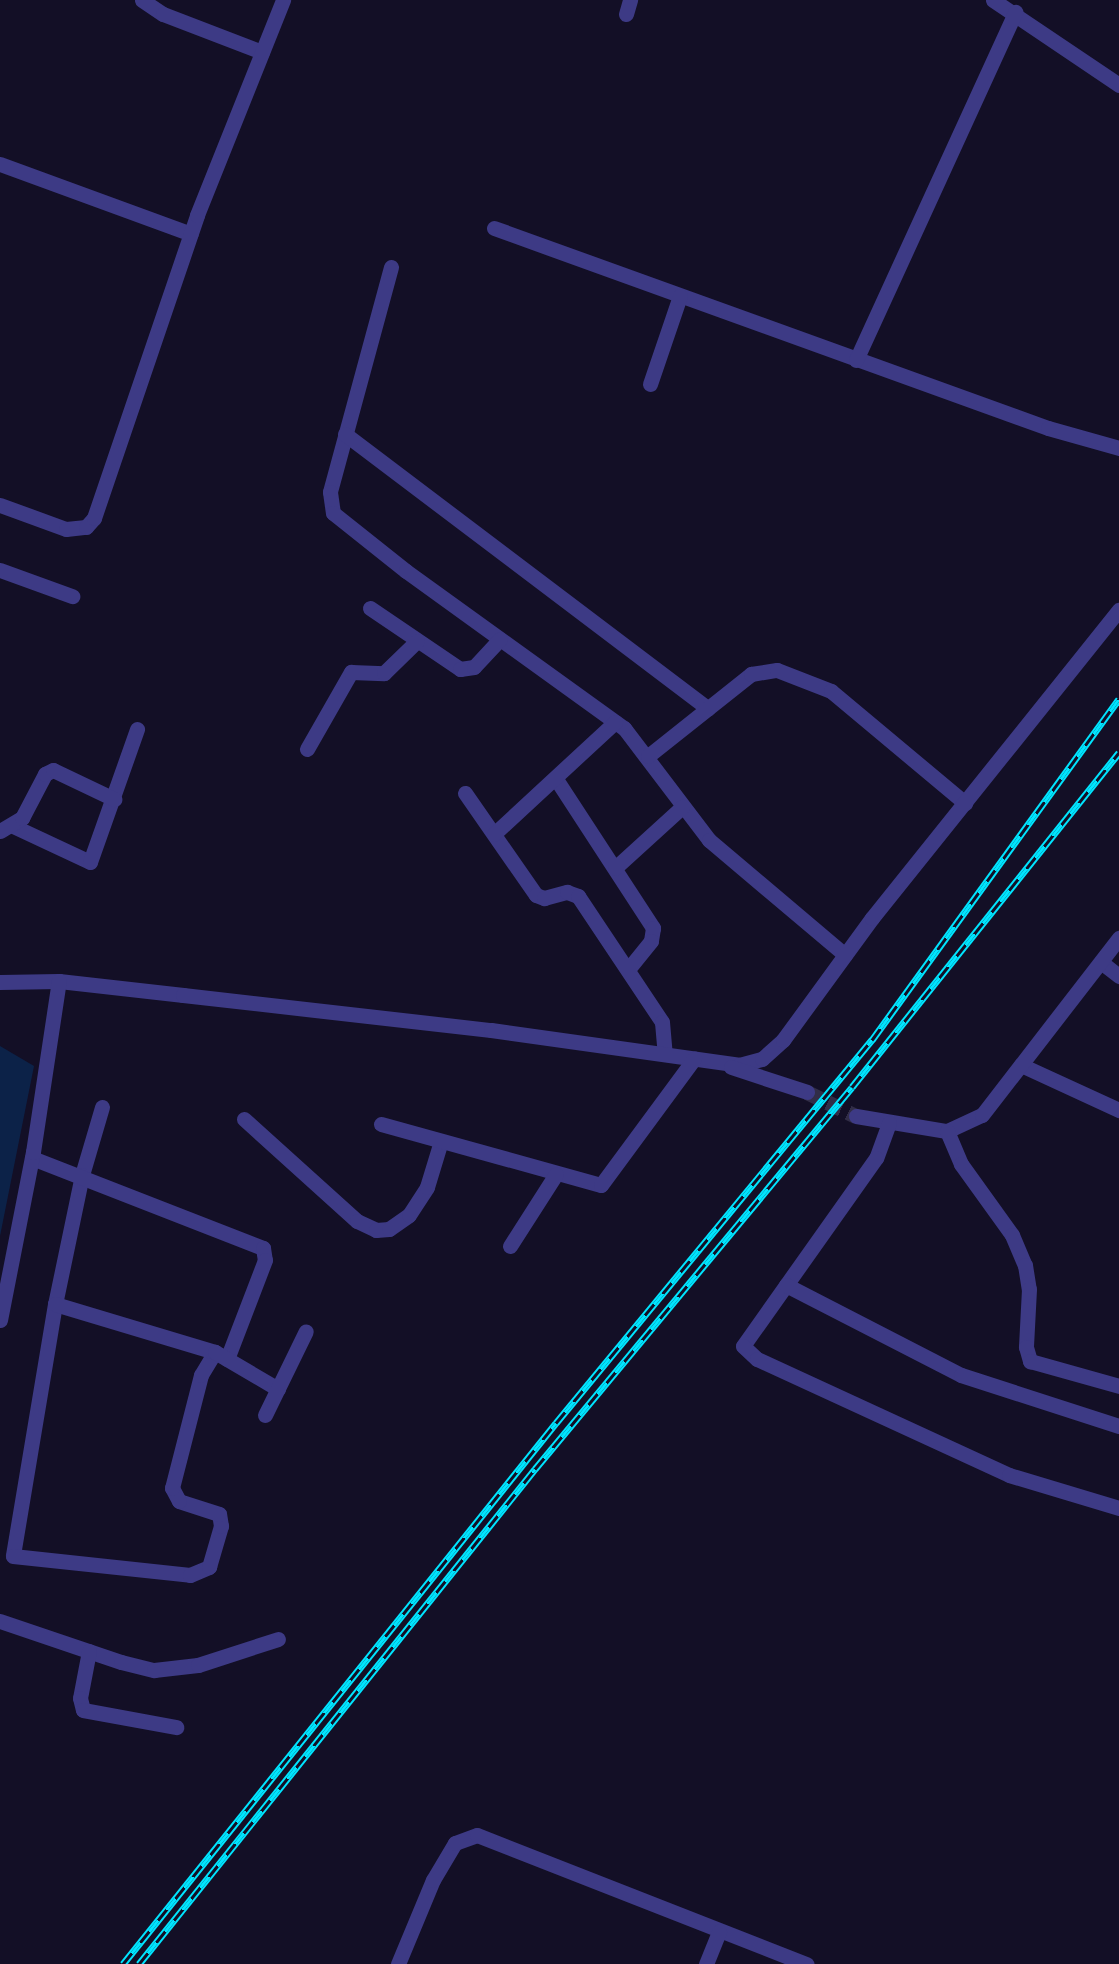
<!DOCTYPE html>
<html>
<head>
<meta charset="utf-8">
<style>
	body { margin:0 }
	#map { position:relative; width:1119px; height:1964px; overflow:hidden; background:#130f26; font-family:"Titillium Web",sans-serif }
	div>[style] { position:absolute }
	.water>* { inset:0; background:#0c2248 }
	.minor-tunnel>* { height:15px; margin-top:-7.5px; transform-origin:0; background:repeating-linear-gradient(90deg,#312d47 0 15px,transparent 0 23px) }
	.minor>* { height:15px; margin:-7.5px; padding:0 7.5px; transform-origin:7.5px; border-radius:7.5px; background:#3d3a85 }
	.rail>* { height:7px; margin-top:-3.5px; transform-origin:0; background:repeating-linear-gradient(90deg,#130f26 0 14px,#00e5ff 0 28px); box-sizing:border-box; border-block:2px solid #00e5ff }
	span { translate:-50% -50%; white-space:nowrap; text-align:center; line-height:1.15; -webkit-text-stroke:4.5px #130f26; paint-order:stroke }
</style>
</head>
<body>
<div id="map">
	<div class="water">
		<div style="clip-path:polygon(0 1046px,34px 1066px,0 1236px)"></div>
	</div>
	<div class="minor-tunnel">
		<div style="left:807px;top:1092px;width:55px;rotate:26.1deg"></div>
	</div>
	<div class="minor">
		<div style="left:142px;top:0;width:25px;rotate:34deg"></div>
		<div style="left:163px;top:14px;width:106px;rotate:21deg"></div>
		<div style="left:993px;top:0;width:152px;rotate:34deg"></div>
		<div style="left:626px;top:14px;width:15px;rotate:-74deg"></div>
		<div style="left:0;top:164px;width:203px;rotate:20.1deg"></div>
		<div style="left:494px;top:228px;width:589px;rotate:19.85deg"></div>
		<div style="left:1048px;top:428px;width:74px;rotate:15.7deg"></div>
		<div style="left:391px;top:267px;width:233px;rotate:105.2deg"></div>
		<div style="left:330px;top:492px;width:21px;rotate:82deg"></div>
		<div style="left:333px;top:513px;width:93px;rotate:38.5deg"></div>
		<div style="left:406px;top:571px;width:269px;rotate:35.8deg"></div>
		<div style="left:624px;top:728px;width:141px;rotate:52.8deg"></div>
		<div style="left:709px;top:840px;width:178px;rotate:40.2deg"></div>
		<div style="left:856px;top:360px;width:383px;rotate:-65.4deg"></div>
		<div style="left:650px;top:384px;width:93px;rotate:-71.2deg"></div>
		<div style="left:345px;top:434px;width:455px;rotate:37.1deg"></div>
		<div style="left:0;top:505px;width:70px;rotate:20deg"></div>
		<div style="left:66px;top:529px;width:20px;rotate:-6deg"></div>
		<div style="left:86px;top:527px;width:12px;rotate:-48deg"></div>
		<div style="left:94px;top:518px;width:320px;rotate:-71.2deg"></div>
		<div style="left:197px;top:215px;width:232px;rotate:-68.2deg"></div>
		<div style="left:0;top:570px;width:77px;rotate:19.9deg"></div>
		<div style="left:370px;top:608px;width:109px;rotate:34.1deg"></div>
		<div style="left:460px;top:669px;width:14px;rotate:-8deg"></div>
		<div style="left:474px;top:667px;width:38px;rotate:-47deg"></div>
		<div style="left:307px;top:749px;width:89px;rotate:-60.3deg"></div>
		<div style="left:351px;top:672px;width:33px;rotate:2deg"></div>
		<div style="left:384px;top:673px;width:46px;rotate:-44.1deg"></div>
		<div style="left:648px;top:756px;width:132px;rotate:-38.5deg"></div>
		<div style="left:751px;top:674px;width:26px;rotate:-9deg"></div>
		<div style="left:777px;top:670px;width:58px;rotate:21.3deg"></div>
		<div style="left:831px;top:691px;width:175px;rotate:39.9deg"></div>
		<div style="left:556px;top:779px;width:178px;rotate:56.9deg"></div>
		<div style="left:653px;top:928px;width:13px;rotate:99deg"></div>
		<div style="left:651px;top:941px;width:36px;rotate:129deg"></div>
		<div style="left:465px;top:793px;width:124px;rotate:55.2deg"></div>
		<div style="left:536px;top:895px;width:9px;rotate:21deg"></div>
		<div style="left:544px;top:898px;width:24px;rotate:-15deg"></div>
		<div style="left:567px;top:892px;width:12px;rotate:20deg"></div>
		<div style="left:578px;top:896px;width:151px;rotate:56.3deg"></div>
		<div style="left:662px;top:1022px;width:32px;rotate:85deg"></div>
		<div style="left:13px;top:826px;width:85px;rotate:25.1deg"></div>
		<div style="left:90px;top:862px;width:141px;rotate:-70.5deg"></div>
		<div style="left:0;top:831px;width:26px;rotate:-31deg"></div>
		<div style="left:22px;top:818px;width:50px;rotate:-62.4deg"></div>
		<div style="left:45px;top:774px;width:9px;rotate:-27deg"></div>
		<div style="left:53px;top:770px;width:68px;rotate:25.4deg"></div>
		<div style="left:494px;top:834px;width:165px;rotate:-42.8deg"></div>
		<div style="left:615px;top:868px;width:91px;rotate:-42.3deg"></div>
		<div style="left:1101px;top:962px;width:23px;rotate:38deg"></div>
		<div style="left:0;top:982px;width:59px;rotate:-1deg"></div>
		<div style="left:59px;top:981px;width:125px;rotate:6.4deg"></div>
		<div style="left:183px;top:995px;width:310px;rotate:6.5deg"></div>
		<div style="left:491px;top:1030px;width:250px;rotate:8deg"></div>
		<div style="left:739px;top:1065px;width:24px;rotate:-15deg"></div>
		<div style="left:762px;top:1059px;width:28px;rotate:-42deg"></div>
		<div style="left:783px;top:1040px;width:151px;rotate:-53.9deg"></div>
		<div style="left:872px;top:918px;width:395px;rotate:-51.3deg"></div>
		<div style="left:1021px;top:1065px;width:108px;rotate:24.7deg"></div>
		<div style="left:731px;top:1067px;width:80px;rotate:18.2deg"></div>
		<div style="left:102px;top:1107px;width:71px;rotate:106.4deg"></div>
		<div style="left:82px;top:1175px;width:132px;rotate:101.8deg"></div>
		<div style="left:55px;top:1304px;width:255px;rotate:99.5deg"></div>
		<div style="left:13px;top:1556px;width:178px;rotate:6.1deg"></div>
		<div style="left:190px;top:1575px;width:21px;rotate:-23deg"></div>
		<div style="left:209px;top:1567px;width:43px;rotate:-73.7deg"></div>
		<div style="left:221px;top:1526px;width:12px;rotate:-99deg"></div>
		<div style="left:219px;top:1514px;width:42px;rotate:-162deg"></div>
		<div style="left:179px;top:1501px;width:15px;rotate:-118deg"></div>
		<div style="left:172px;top:1488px;width:117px;rotate:-75.6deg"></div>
		<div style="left:201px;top:1375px;width:27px;rotate:-59deg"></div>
		<div style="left:856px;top:1116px;width:92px;rotate:9.4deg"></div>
		<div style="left:947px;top:1131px;width:38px;rotate:-25deg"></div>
		<div style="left:982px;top:1115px;width:224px;rotate:-52.3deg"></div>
		<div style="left:244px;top:1119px;width:152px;rotate:42.1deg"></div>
		<div style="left:357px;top:1221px;width:21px;rotate:25deg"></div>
		<div style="left:376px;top:1230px;width:13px;rotate:-4deg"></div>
		<div style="left:389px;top:1229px;width:24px;rotate:-35deg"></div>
		<div style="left:409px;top:1215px;width:33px;rotate:-57deg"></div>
		<div style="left:427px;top:1187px;width:48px;rotate:-73.1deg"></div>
		<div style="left:889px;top:1123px;width:37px;rotate:110deg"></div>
		<div style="left:876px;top:1158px;width:230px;rotate:125.3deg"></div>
		<div style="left:743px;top:1346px;width:19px;rotate:43deg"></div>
		<div style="left:757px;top:1359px;width:277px;rotate:24.7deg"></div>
		<div style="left:1009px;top:1475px;width:115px;rotate:16.7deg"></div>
		<div style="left:381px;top:1124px;width:228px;rotate:15.5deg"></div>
		<div style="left:601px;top:1185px;width:157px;rotate:-53.6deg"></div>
		<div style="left:947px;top:1131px;width:36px;rotate:67deg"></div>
		<div style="left:961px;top:1164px;width:87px;rotate:54.3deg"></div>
		<div style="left:1012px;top:1235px;width:33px;rotate:67deg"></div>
		<div style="left:1025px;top:1265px;width:24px;rotate:81deg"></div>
		<div style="left:1029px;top:1289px;width:58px;rotate:93deg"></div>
		<div style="left:1026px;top:1347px;width:15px;rotate:74deg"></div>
		<div style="left:1030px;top:1361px;width:92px;rotate:15.7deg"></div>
		<div style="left:32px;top:1158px;width:248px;rotate:21.3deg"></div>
		<div style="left:263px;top:1248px;width:12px;rotate:81deg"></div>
		<div style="left:265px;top:1260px;width:106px;rotate:111deg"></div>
		<div style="left:510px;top:1246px;width:85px;rotate:-57.4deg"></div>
		<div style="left:786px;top:1285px;width:197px;rotate:27.2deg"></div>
		<div style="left:961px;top:1375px;width:166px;rotate:17.9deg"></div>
		<div style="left:55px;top:1304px;width:167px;rotate:16.7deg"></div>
		<div style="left:215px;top:1352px;width:73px;rotate:30.4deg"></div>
		<div style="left:0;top:1320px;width:171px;rotate:-78.9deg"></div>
		<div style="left:33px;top:1152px;width:173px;rotate:-81.4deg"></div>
		<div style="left:265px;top:1415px;width:93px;rotate:-64deg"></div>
		<div style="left:0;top:1621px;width:128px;rotate:18.7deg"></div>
		<div style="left:121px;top:1662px;width:34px;rotate:14deg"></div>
		<div style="left:154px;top:1670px;width:44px;rotate:-6.5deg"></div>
		<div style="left:198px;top:1665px;width:84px;rotate:-18deg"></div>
		<div style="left:89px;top:1651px;width:48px;rotate:100.8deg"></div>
		<div style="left:80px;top:1698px;width:12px;rotate:76deg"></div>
		<div style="left:83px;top:1710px;width:95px;rotate:10.4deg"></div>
		<div style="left:398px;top:1964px;width:91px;rotate:-67.4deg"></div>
		<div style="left:433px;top:1880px;width:43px;rotate:-59.3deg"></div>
		<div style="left:455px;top:1843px;width:23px;rotate:-20deg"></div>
		<div style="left:477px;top:1835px;width:354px;rotate:21.4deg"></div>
		<div style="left:706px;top:1964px;width:35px;rotate:-68deg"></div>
	</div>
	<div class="rail">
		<div style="left:123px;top:1964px;width:693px;rotate:-51.33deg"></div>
		<div style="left:556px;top:1423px;width:497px;rotate:-50.5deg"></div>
		<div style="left:872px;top:1040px;width:421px;rotate:-54.1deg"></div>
		<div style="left:139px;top:1964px;width:634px;rotate:-51.34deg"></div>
		<div style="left:535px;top:1469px;width:496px;rotate:-50.3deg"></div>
		<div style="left:852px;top:1087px;width:428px;rotate:-51.4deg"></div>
	</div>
</div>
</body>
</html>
